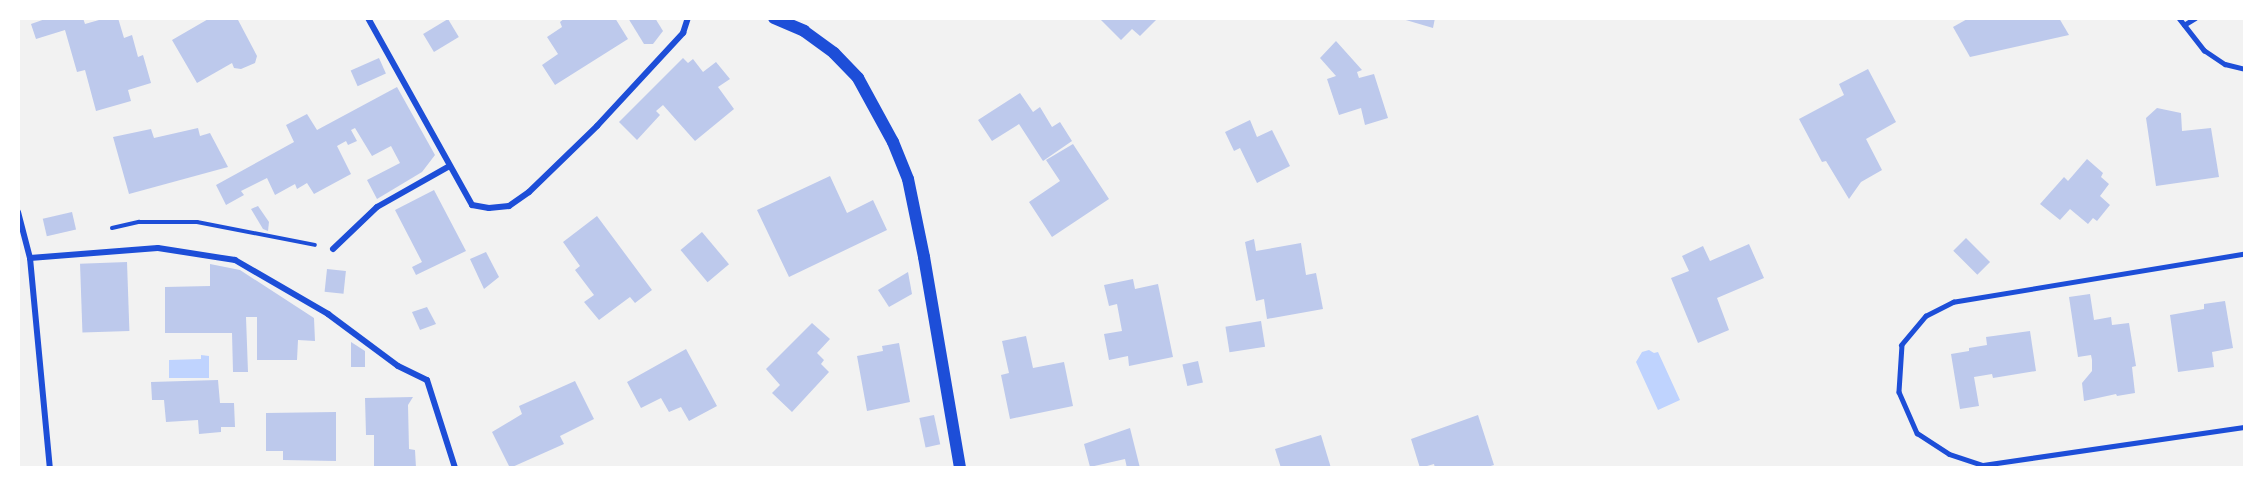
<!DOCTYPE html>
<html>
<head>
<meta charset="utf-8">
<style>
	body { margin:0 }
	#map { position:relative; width:2263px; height:486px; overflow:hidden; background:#f2f2f2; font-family:"Golos Text",sans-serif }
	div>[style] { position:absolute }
	.water>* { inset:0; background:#bfd3fe }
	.building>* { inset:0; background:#bdc9ec; transform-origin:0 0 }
	.path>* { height:4px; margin:-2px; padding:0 2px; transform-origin:2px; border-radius:2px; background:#1d4ed8 }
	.service>* { height:4.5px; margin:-2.25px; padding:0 2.25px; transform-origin:2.25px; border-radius:2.25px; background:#1d4ed8 }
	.minor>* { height:6px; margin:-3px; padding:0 3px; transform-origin:3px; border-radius:3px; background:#1d4ed8 }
	.secondary>* { height:12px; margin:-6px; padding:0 6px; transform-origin:6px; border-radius:6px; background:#1d4ed8 }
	span { translate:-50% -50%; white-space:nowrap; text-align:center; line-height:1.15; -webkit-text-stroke:6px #fff; paint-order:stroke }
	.frame { position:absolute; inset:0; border:20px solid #fff; pointer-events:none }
</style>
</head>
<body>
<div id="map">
	<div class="water">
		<div style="clip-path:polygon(1649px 350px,1654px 353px,1658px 352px,1680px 400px,1658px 410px,1636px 362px,1642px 352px)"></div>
		<div style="clip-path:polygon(201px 355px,209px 356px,209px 378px,169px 378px,169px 360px,201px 359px)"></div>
	</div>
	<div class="building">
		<div style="clip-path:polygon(48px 18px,83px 18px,85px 24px,106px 18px,118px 18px,124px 38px,132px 35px,138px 57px,143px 55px,151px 83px,128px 90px,131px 101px,96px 111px,85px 70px,77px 72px,65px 30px,36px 39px,31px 24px)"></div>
		<div style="clip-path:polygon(210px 18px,237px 18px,257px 56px,255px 63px,241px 69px,234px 68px,232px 63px,197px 83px,172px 40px)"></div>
		<div style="clip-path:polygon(565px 18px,615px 18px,628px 39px,555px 85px,542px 65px,558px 54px,547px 37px,562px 27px,560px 22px)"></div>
		<div style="clip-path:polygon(628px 18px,655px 18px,663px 31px,653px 44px,644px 44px)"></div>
		<div style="clip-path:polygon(1099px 18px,1158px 18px,1140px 36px,1132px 29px,1121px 40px)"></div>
		<div style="clip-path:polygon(1399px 18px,1435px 18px,1433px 28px)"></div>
		<div style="clip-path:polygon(1969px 18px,2059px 18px,2069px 35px,1970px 57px,1953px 27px)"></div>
		<div style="left:448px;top:19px;width:21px;height:29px;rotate:59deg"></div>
		<div style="clip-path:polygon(1336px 41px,1362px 70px,1357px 72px,1359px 78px,1374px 74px,1388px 118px,1365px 125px,1361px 108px,1339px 115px,1327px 79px,1336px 76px,1320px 58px)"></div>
		<div style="left:379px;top:58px;width:17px;height:31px;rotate:66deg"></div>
		<div style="clip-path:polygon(683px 58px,688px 63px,693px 59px,703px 72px,716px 62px,730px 79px,718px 87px,734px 109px,695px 141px,663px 105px,656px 111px,660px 115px,637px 140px,619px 122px)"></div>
		<div style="clip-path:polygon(1868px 69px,1896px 122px,1866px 139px,1882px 170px,1861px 182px,1849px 199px,1826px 161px,1822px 162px,1799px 119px,1844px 95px,1839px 84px)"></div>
		<div style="clip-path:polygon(397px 87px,435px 155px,422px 172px,377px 199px,367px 180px,400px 163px,391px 146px,372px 156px,355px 128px,351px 130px,357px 141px,348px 145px,346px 141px,337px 146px,351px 174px,314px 194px,307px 183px,297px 189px,295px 184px,275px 195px,267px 178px,241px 191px,244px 195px,226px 205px,216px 185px,294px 142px,286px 125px,307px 114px,317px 130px)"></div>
		<div style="clip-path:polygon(1020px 93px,1033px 112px,1040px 107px,1052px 127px,1060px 122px,1072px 141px,1043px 161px,1019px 124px,992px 141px,978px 120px)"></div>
		<div style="clip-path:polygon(2157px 108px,2181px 113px,2182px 131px,2211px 128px,2219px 177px,2156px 186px,2146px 118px)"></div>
		<div style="clip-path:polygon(1250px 120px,1257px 137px,1272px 130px,1290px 166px,1257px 183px,1240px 148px,1234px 151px,1225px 132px)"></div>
		<div style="clip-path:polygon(198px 128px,200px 136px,210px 133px,228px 167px,129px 194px,113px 137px,151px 129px,154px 138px)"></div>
		<div style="clip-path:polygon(1073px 144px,1109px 199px,1052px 237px,1029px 202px,1060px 181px,1046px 160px)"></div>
		<div style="clip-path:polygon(2087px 159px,2103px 173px,2101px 177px,2109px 184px,2100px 196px,2110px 205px,2097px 221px,2093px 218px,2088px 224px,2070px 209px,2060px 220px,2040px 204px,2064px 177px,2068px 181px)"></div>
		<div style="clip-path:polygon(830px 176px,847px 213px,873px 200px,887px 230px,789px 277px,757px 210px)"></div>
		<div style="clip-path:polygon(434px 190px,466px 251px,416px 275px,412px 267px,422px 262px,395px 210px)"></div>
		<div style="clip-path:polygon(258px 206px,269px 222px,268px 231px,263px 229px,251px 209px)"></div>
		<div style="left:72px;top:212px;width:18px;height:30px;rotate:77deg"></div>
		<div style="clip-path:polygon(597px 216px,652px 290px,635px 303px,630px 297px,599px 320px,584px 302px,594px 295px,575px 270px,580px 266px,563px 242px)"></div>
		<div style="left:702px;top:232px;width:42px;height:28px;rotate:50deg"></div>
		<div style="left:1966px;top:238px;width:34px;height:18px;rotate:45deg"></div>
		<div style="clip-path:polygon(1254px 239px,1256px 251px,1301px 243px,1306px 275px,1316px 273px,1323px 309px,1267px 319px,1264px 299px,1256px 301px,1245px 242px)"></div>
		<div style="clip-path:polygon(1749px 244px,1764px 278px,1717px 298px,1729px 330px,1698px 343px,1671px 278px,1689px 271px,1682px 256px,1703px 246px,1710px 261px)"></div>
		<div style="clip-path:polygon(486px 252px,499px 277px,484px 289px,470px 259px)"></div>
		<div style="left:127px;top:262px;width:69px;height:47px;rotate:88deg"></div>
		<div style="clip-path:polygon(210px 264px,240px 270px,314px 318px,315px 341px,298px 340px,297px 360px,257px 360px,257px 317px,246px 317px,248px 372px,233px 372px,232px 333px,165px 333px,165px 287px,210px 286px)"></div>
		<div style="left:327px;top:269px;width:19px;height:23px;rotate:6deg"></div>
		<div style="clip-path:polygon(908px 272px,912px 294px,889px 307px,878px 290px)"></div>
		<div style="clip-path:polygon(1133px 279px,1135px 289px,1158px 284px,1173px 357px,1129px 366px,1128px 356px,1109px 360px,1104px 334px,1122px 331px,1117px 304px,1109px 306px,1104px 285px)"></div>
		<div style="clip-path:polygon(2090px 294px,2094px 320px,2111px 317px,2112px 325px,2129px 323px,2136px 366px,2132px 367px,2135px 393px,2117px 396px,2116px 394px,2084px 401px,2082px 383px,2092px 371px,2092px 360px,2091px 355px,2078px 357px,2069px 297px)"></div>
		<div style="clip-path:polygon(2225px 301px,2233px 348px,2212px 352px,2214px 367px,2178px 372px,2170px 315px,2204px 309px,2204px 304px)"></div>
		<div style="clip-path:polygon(427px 307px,436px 324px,420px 330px,412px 312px)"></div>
		<div style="left:1261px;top:321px;width:26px;height:36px;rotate:81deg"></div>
		<div style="clip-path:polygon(812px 323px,830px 339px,817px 353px,824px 360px,821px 364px,829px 372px,792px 412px,772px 393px,780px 385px,766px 369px)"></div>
		<div style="clip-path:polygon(2030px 331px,2036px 371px,1993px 378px,1992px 374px,1974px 377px,1979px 406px,1960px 409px,1951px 354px,1969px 351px,1969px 348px,1987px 345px,1986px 337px)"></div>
		<div style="clip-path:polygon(1026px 336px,1033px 368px,1064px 362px,1073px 406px,1010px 419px,1001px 375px,1009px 373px,1002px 341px)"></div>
		<div style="clip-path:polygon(351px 342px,365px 351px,365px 367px,351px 367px)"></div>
		<div style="clip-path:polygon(899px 343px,910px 402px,867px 411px,857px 356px,883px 351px,882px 346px)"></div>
		<div style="clip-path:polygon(686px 349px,717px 406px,689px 421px,681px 407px,669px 412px,661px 398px,641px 408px,627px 382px)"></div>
		<div style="left:1198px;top:361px;width:22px;height:16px;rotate:77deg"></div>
		<div style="clip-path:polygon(218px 380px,220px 403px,234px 403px,235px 427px,221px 427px,221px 432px,199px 434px,198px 420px,166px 422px,164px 400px,152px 400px,151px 382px)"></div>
		<div style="clip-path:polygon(575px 381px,594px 419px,560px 436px,564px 444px,510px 468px,492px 432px,522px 414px,519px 406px)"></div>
		<div style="clip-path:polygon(413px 397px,408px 405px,409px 449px,415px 450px,416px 468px,374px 468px,374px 435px,366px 435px,365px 398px)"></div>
		<div style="clip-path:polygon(336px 412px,336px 461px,283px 460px,283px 451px,266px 451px,266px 413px)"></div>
		<div style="left:934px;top:415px;width:30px;height:15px;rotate:78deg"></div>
		<div style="clip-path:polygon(1478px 415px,1494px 465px,1484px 468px,1435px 468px,1434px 464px,1420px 468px,1411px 439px)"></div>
		<div style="clip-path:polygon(1130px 428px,1140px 468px,1127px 468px,1125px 459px,1090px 467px,1084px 444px)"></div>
		<div style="clip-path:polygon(1321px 435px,1331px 468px,1281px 468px,1275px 449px)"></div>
	</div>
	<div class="path">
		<div style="left:112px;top:228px;width:28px;rotate:-13deg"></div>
		<div style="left:139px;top:222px;width:58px"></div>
		<div style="left:197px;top:222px;width:120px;rotate:11deg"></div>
	</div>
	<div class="service">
		<div style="left:2179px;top:18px;width:41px;rotate:52deg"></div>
		<div style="left:2204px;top:50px;width:25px;rotate:34deg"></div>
		<div style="left:2225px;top:64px;width:21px;rotate:14deg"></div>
		<div style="left:2184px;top:25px;width:13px;rotate:-32deg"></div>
		<div style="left:2245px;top:254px;width:295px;rotate:170.6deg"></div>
		<div style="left:1954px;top:302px;width:31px;rotate:153deg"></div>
		<div style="left:1926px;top:316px;width:38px;rotate:130deg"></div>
		<div style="left:1902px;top:345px;width:47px;rotate:93.7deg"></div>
		<div style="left:1899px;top:392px;width:45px;rotate:66.3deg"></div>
		<div style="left:1917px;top:433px;width:38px;rotate:33deg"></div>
		<div style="left:1949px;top:454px;width:36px;rotate:18deg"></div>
		<div style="left:1983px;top:465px;width:265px;rotate:-8.3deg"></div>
	</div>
	<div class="minor">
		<div style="left:368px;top:18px;width:214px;rotate:60.9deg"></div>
		<div style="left:472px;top:205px;width:17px;rotate:10deg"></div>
		<div style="left:489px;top:208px;width:20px;rotate:-6deg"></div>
		<div style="left:509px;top:206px;width:24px;rotate:-35deg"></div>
		<div style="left:529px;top:192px;width:95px;rotate:-44.1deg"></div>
		<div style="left:597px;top:126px;width:127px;rotate:-47.2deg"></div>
		<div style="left:683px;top:33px;width:16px;rotate:-72deg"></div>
		<div style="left:18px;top:212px;width:48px;rotate:75.4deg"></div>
		<div style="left:30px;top:258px;width:211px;rotate:84.6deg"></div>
		<div style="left:333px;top:249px;width:61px;rotate:-43.7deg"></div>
		<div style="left:377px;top:207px;width:81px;rotate:-29.4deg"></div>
		<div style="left:30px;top:258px;width:128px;rotate:-4.5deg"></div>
		<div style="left:158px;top:248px;width:78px;rotate:8.9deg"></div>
		<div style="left:235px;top:260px;width:108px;rotate:30.1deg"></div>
		<div style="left:328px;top:314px;width:87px;rotate:36.6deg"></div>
		<div style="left:398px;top:366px;width:32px;rotate:26deg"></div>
		<div style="left:427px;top:380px;width:92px;rotate:72.3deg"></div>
	</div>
	<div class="secondary">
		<div style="left:774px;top:18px;width:33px;rotate:23deg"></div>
		<div style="left:804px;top:31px;width:37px;rotate:36deg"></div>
		<div style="left:834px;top:53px;width:35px;rotate:46deg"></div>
		<div style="left:858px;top:78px;width:73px;rotate:61.3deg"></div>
		<div style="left:893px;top:142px;width:40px;rotate:68deg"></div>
		<div style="left:908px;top:179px;width:80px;rotate:78.4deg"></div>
		<div style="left:924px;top:257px;width:214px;rotate:80.3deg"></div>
	</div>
	<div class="frame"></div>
</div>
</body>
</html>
